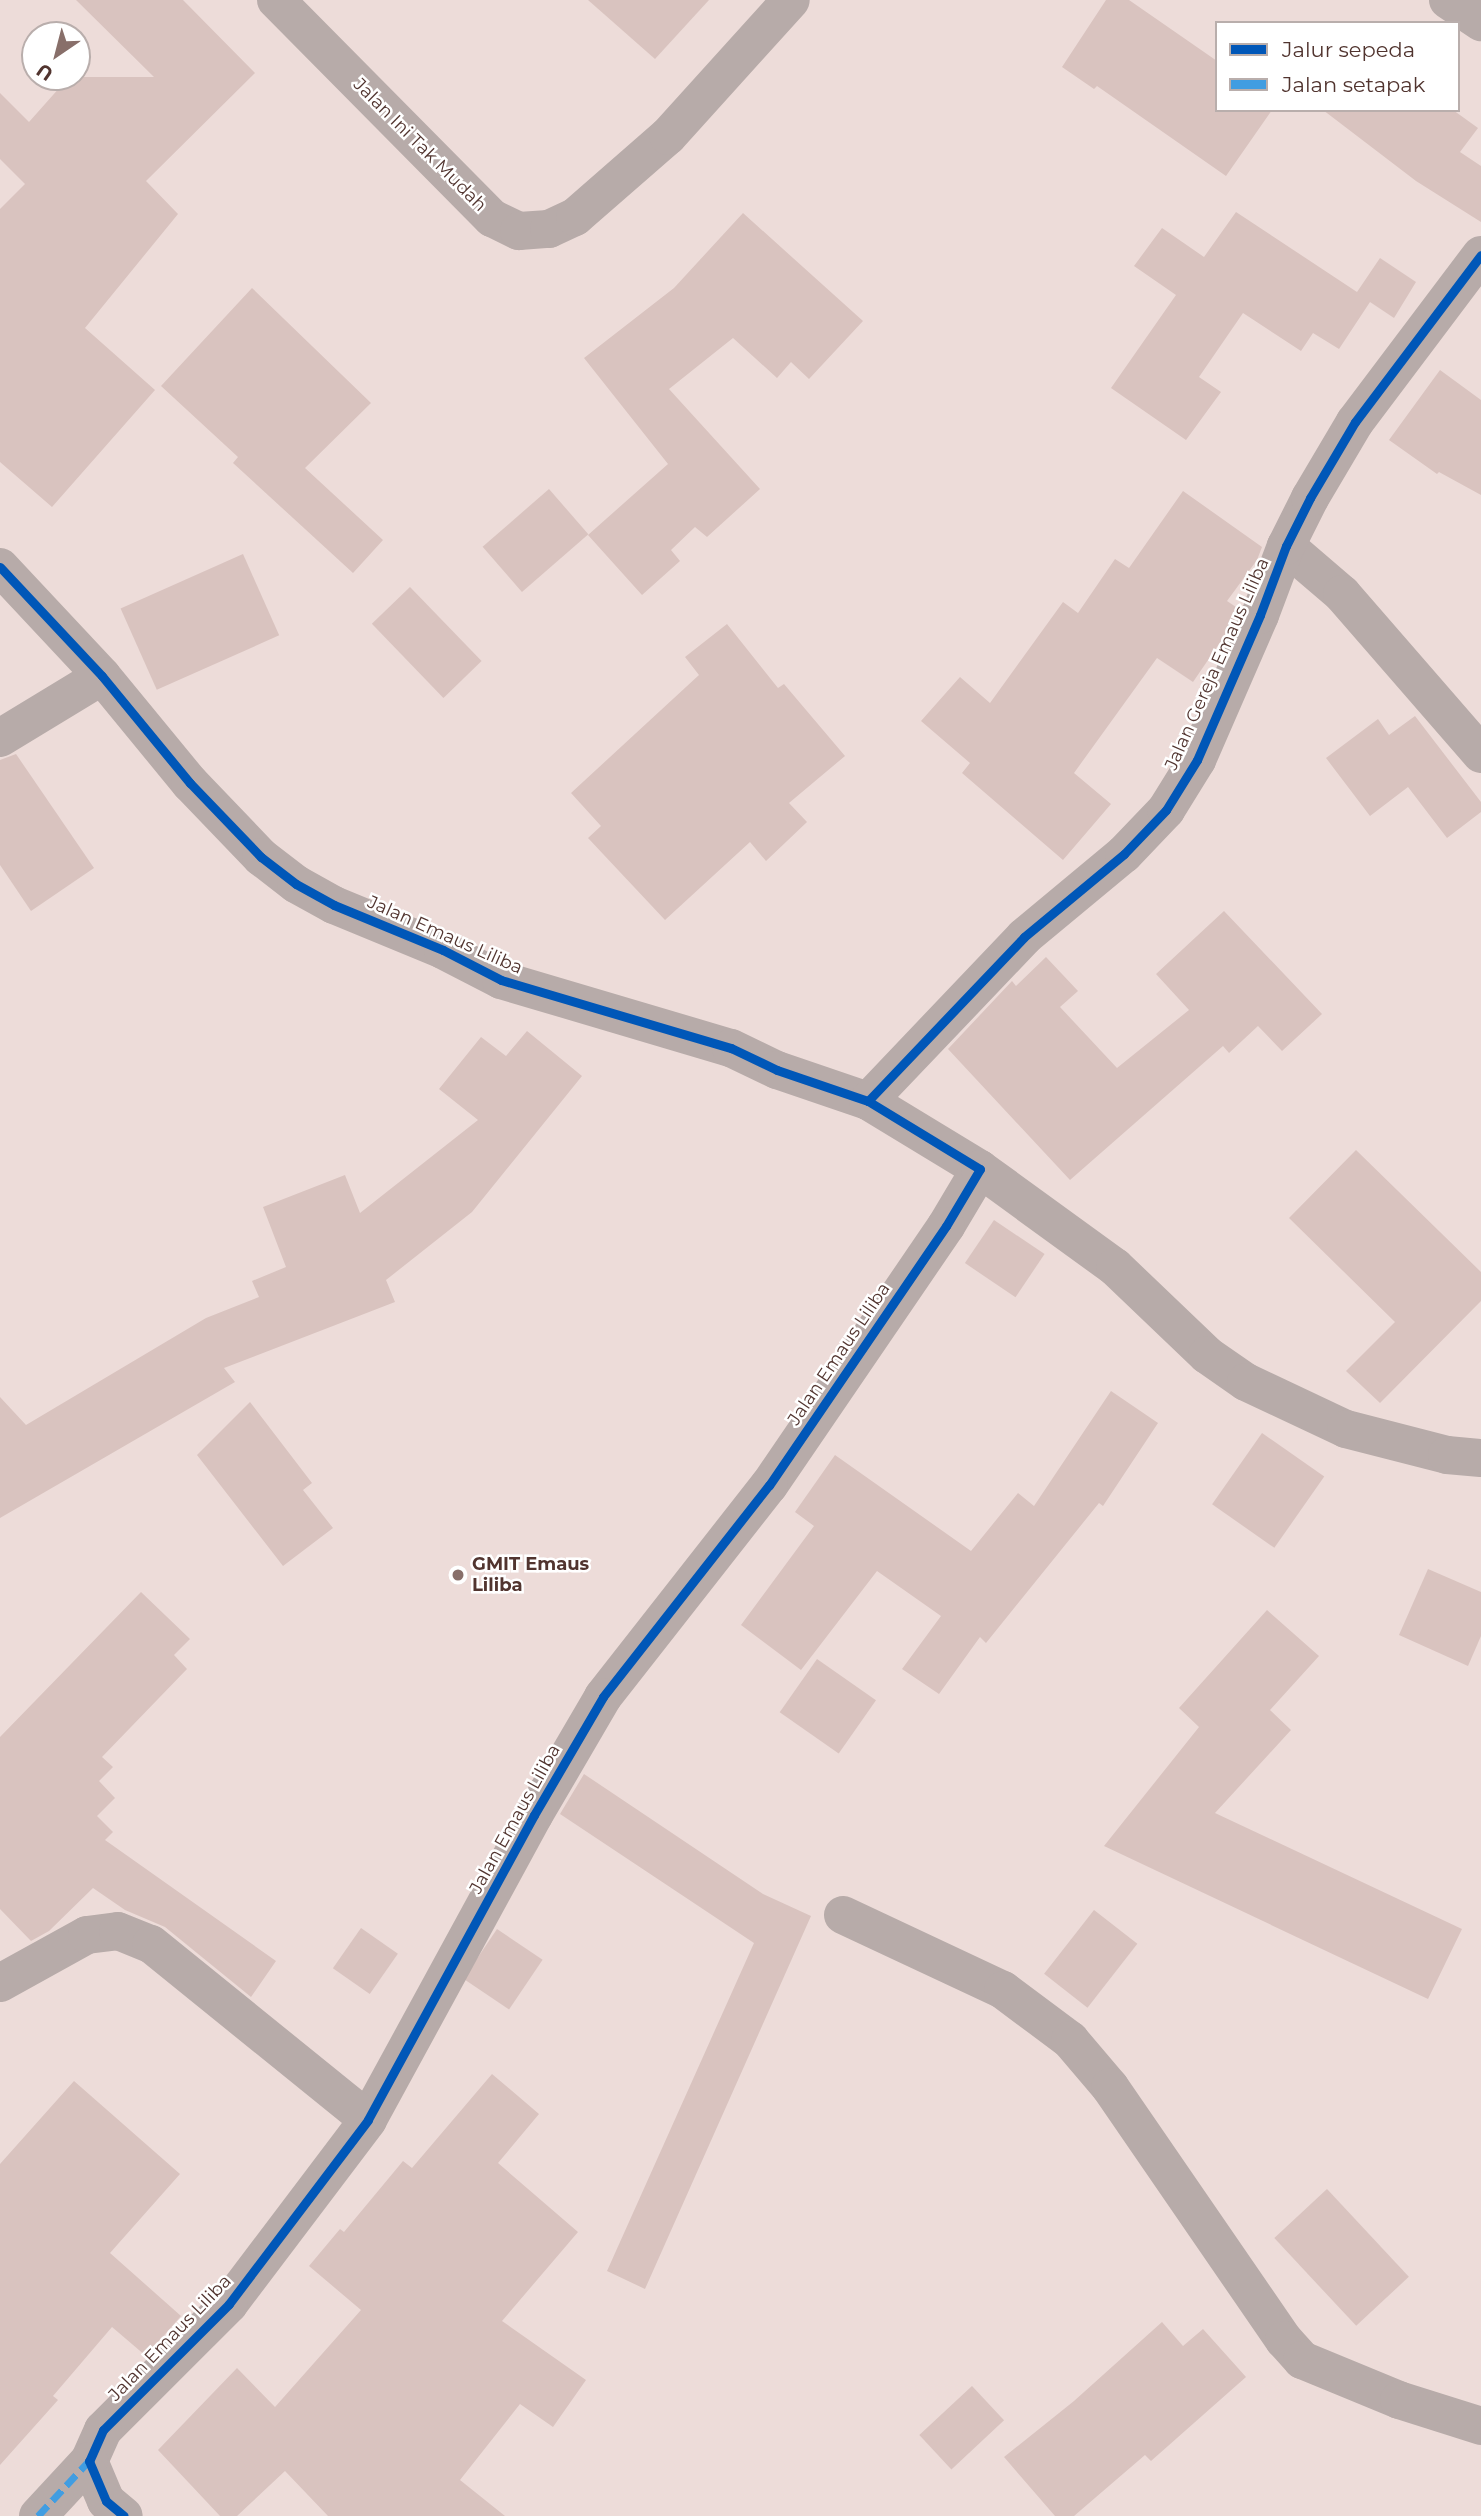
<!DOCTYPE html>
<html>
<head>
<meta charset="utf-8">
<style>
	body { margin:0 }
	#map { position:relative; width:1481px; height:2516px; overflow:hidden; background:#eddcd9; font-family:Montserrat,sans-serif }
	div>[style] { position:absolute }
	.building>* { inset:0; background:#d9c3bf; transform-origin:0 0 }
	.minor>* { height:38px; margin:-19px; padding:0 19px; transform-origin:19px; border-radius:19px; background:#b7aba9 }
	.quiet>* { height:7px; margin-top:-3.5px; transform-origin:0; background:repeating-linear-gradient(90deg,#419de1 0 14px,transparent 0 21px) }
	.cycleway>* { height:9px; margin:-4.5px; padding:0 4.5px; transform-origin:4.5px; border-radius:4.5px; background:#0057b8 }
	.dots>* { width:19px; height:19px; translate:-50% -50%; box-sizing:border-box; border:4px solid #fff; border-radius:50% }
	span { translate:-50% -50%; white-space:nowrap; text-align:center; line-height:1.15; -webkit-text-stroke:5px #fff; paint-order:stroke }
	.street-label { font-size:18px; color:#51342f }
	.poi-label { font-size:18px; color:#51342f; font-weight:700 }
	.left { translate:0 -50%; text-align:left }
	.legend { position:absolute; left:1215px; top:21px; width:245px; height:91px; box-sizing:border-box; background:#fff; border:2px solid #b9aeac; margin:0; padding:9px 12px; list-style:none; font-size:21px; color:#51342f }
	.legend li { display:flex; align-items:center; gap:14px; height:35px }
	.legend b { width:35px; border:2px solid #b9aeac }
	.north { position:absolute; left:21px; top:21px; width:70px; height:70px; box-sizing:border-box; background:#fff; border:2px solid #b9aeac; border-radius:50%; rotate:215deg; font-size:19px; font-weight:700; line-height:28px; text-align:center; color:#51342f }
	.north::after { content:''; display:block; margin:auto; width:24px; height:32px; background:#886f6a; clip-path:polygon(50% 0,100% 100%,50% 72%,0 100%) }
</style>
</head>
<body>
<div id="map">
	<div class="building">
		<div style="clip-path:polygon(76px 0,183px 0,255px 73px,146px 181px,178px 214px,85px 328px,155px 390px,52px 507px,0 462px,0 209px,25px 184px,0 159px,0 93px,29px 122px,69px 77px,154px 77px)"></div>
		<div style="clip-path:polygon(588px 0,709px 0,655px 59px)"></div>
		<div style="clip-path:polygon(1106px 0,1129px 0,1217px 61px,1217px 110px,1272px 110px,1226px 176px,1097px 86px,1094px 89px,1062px 67px)"></div>
		<div style="clip-path:polygon(1323px 110px,1453px 110px,1478px 128px,1460px 152px,1481px 166px,1481px 222px,1416px 181px)"></div>
		<div style="clip-path:polygon(1236px 212px,1357px 292px,1380px 258px,1416px 282px,1394px 318px,1370px 302px,1339px 349px,1313px 333px,1301px 351px,1243px 313px,1199px 377px,1221px 392px,1186px 440px,1111px 388px,1176px 295px,1134px 266px,1162px 228px,1204px 257px)"></div>
		<div style="clip-path:polygon(743px 213px,863px 321px,809px 379px,791px 362px,777px 378px,733px 338px,669px 389px,760px 489px,707px 537px,695px 527px,671px 550px,680px 561px,642px 595px,588px 535px,668px 464px,584px 358px,674px 288px)"></div>
		<div style="clip-path:polygon(252px 288px,371px 403px,305px 468px,383px 540px,353px 573px,233px 463px,238px 457px,161px 386px)"></div>
		<div style="clip-path:polygon(1440px 370px,1481px 400px,1481px 495px,1439px 472px,1437px 474px,1389px 440px)"></div>
		<div style="left:549px;top:489px;width:60px;height:88px;rotate:49deg"></div>
		<div style="clip-path:polygon(1183px 491px,1262px 547px,1257px 560px,1227px 601px,1239px 609px,1232px 625px,1193px 682px,1157px 658px,1074px 773px,1111px 804px,1063px 860px,962px 773px,970px 763px,921px 721px,960px 677px,990px 703px,1063px 602px,1078px 613px,1115px 559px,1129px 568px)"></div>
		<div style="left:243px;top:554px;width:89px;height:134px;rotate:66deg"></div>
		<div style="left:410px;top:587px;width:103px;height:53px;rotate:46deg"></div>
		<div style="clip-path:polygon(727px 624px,778px 688px,784px 684px,845px 756px,789px 803px,807px 822px,766px 861px,750px 842px,665px 920px,588px 838px,601px 826px,571px 793px,699px 675px,685px 657px)"></div>
		<div style="clip-path:polygon(1415px 716px,1481px 802px,1481px 812px,1447px 838px,1408px 787px,1370px 816px,1326px 758px,1378px 719px,1389px 735px)"></div>
		<div style="clip-path:polygon(16px 754px,94px 868px,31px 911px,0 865px,0 760px)"></div>
		<div style="clip-path:polygon(1224px 911px,1322px 1014px,1282px 1051px,1258px 1026px,1229px 1053px,1223px 1046px,1070px 1180px,948px 1049px,1012px 981px,1016px 986px,1046px 957px,1078px 991px,1060px 1007px,1117px 1068px,1189px 1010px,1156px 974px)"></div>
		<div style="clip-path:polygon(527px 1031px,582px 1076px,472px 1212px,386px 1280px,395px 1302px,224px 1368px,235px 1382px,0 1518px,0 1397px,26px 1425px,206px 1318px,259px 1297px,252px 1281px,286px 1267px,263px 1207px,345px 1175px,360px 1213px,478px 1120px,439px 1089px,481px 1037px,506px 1056px)"></div>
		<div style="clip-path:polygon(1356px 1150px,1481px 1272px,1481px 1301px,1380px 1403px,1346px 1371px,1395px 1322px,1289px 1218px)"></div>
		<div style="left:994px;top:1220px;width:61px;height:52px;rotate:34deg"></div>
		<div style="clip-path:polygon(1111px 1391px,1158px 1423px,1103px 1506px,1099px 1503px,986px 1643px,980px 1637px,939px 1694px,902px 1669px,941px 1616px,877px 1571px,801px 1670px,741px 1625px,814px 1526px,795px 1512px,835px 1455px,971px 1551px,1018px 1493px,1034px 1506px)"></div>
		<div style="clip-path:polygon(250px 1402px,312px 1483px,303px 1490px,333px 1528px,283px 1566px,197px 1455px)"></div>
		<div style="left:1262px;top:1433px;width:76px;height:87px;rotate:35deg"></div>
		<div style="clip-path:polygon(1428px 1569px,1481px 1592px,1481px 1636px,1468px 1666px,1399px 1635px)"></div>
		<div style="clip-path:polygon(141px 1592px,190px 1639px,174px 1655px,187px 1669px,102px 1757px,113px 1767px,99px 1781px,115px 1798px,97px 1816px,113px 1832px,105px 1840px,276px 1961px,251px 1997px,165px 1927px,125px 1910px,93px 1888px,49px 1931px,31px 1941px,0 1909px,0 1737px)"></div>
		<div style="clip-path:polygon(1267px 1610px,1319px 1656px,1270px 1710px,1291px 1730px,1215px 1813px,1462px 1929px,1428px 1999px,1104px 1846px,1199px 1727px,1179px 1708px)"></div>
		<div style="left:817px;top:1659px;width:72px;height:65px;rotate:35deg"></div>
		<div style="clip-path:polygon(584px 1774px,763px 1894px,811px 1916px,645px 2289px,607px 2271px,754px 1943px,560px 1814px)"></div>
		<div style="left:1094px;top:1910px;width:55px;height:81px;rotate:38deg"></div>
		<div style="left:361px;top:1928px;width:45px;height:49px;rotate:35deg"></div>
		<div style="left:497px;top:1929px;width:55px;height:60px;rotate:34deg"></div>
		<div style="clip-path:polygon(492px 2074px,539px 2114px,498px 2163px,578px 2232px,502px 2321px,586px 2380px,553px 2427px,520px 2404px,460px 2480px,505px 2516px,328px 2516px,285px 2471px,237px 2516px,220px 2516px,158px 2450px,237px 2368px,275px 2407px,361px 2310px,309px 2266px,340px 2229px,344px 2232px,403px 2161px,412px 2168px)"></div>
		<div style="clip-path:polygon(74px 2081px,180px 2174px,110px 2253px,181px 2316px,146px 2356px,112px 2327px,53px 2396px,58px 2400px,0 2465px,0 2164px)"></div>
		<div style="left:1327px;top:2189px;width:120px;height:72px;rotate:47deg"></div>
		<div style="clip-path:polygon(1162px 2322px,1183px 2346px,1203px 2329px,1246px 2377px,1151px 2461px,1145px 2455px,1074px 2516px,1055px 2516px,1004px 2457px,1074px 2401px)"></div>
		<div style="left:972px;top:2386px;width:47px;height:72px;rotate:47deg"></div>
	</div>
	<div class="minor">
		<div style="left:276px;top:0;width:307px;rotate:45.3deg"></div>
		<div style="left:492px;top:218px;width:30px;rotate:26deg"></div>
		<div style="left:519px;top:231px;width:30px;rotate:-4deg"></div>
		<div style="left:549px;top:229px;width:29px;rotate:-25deg"></div>
		<div style="left:575px;top:217px;width:123px;rotate:-41.1deg"></div>
		<div style="left:668px;top:136px;width:183px;rotate:-47.9deg"></div>
		<div style="left:1448px;top:0;width:40px;rotate:34deg"></div>
		<div style="left:1286px;top:546px;width:74px;rotate:40.6deg"></div>
		<div style="left:1342px;top:594px;width:212px;rotate:49deg"></div>
		<div style="left:0;top:567px;width:149px;rotate:46.9deg"></div>
		<div style="left:102px;top:676px;width:139px;rotate:50.6deg"></div>
		<div style="left:190px;top:783px;width:103px;rotate:46.2deg"></div>
		<div style="left:261px;top:857px;width:44px;rotate:37.6deg"></div>
		<div style="left:296px;top:884px;width:43px;rotate:28.9deg"></div>
		<div style="left:334px;top:905px;width:118px;rotate:22.4deg"></div>
		<div style="left:443px;top:950px;width:65px;rotate:27.3deg"></div>
		<div style="left:501px;top:980px;width:240px;rotate:16.5deg"></div>
		<div style="left:731px;top:1048px;width:51px;rotate:25.6deg"></div>
		<div style="left:777px;top:1070px;width:96px;rotate:18.8deg"></div>
		<div style="left:868px;top:1101px;width:131px;rotate:31.3deg"></div>
		<div style="left:980px;top:1169px;width:66px;rotate:120.8deg"></div>
		<div style="left:946px;top:1226px;width:314px;rotate:124.3deg"></div>
		<div style="left:769px;top:1485px;width:269px;rotate:128.1deg"></div>
		<div style="left:603px;top:1697px;width:137px;rotate:120.3deg"></div>
		<div style="left:534px;top:1815px;width:347px;rotate:118.6deg"></div>
		<div style="left:368px;top:2120px;width:231px;rotate:127.1deg"></div>
		<div style="left:229px;top:2304px;width:178px;rotate:135deg"></div>
		<div style="left:103px;top:2430px;width:34px;rotate:114deg"></div>
		<div style="left:89px;top:2461px;width:43px;rotate:67deg"></div>
		<div style="left:106px;top:2501px;width:23px;rotate:40deg"></div>
		<div style="left:0;top:738px;width:119px;rotate:-31.3deg"></div>
		<div style="left:868px;top:1101px;width:226px;rotate:-46.4deg"></div>
		<div style="left:1024px;top:937px;width:130px;rotate:-39.7deg"></div>
		<div style="left:1124px;top:854px;width:61px;rotate:-46.3deg"></div>
		<div style="left:1166px;top:810px;width:59px;rotate:-58.2deg"></div>
		<div style="left:1197px;top:760px;width:158px;rotate:-66.5deg"></div>
		<div style="left:1260px;top:615px;width:74px;rotate:-69.4deg"></div>
		<div style="left:1286px;top:546px;width:54px;rotate:-63.4deg"></div>
		<div style="left:1310px;top:498px;width:88px;rotate:-59.4deg"></div>
		<div style="left:1355px;top:422px;width:209px;rotate:-53deg"></div>
		<div style="left:980px;top:1169px;width:167px;rotate:36deg"></div>
		<div style="left:1115px;top:1267px;width:127px;rotate:43.7deg"></div>
		<div style="left:1207px;top:1355px;width:47px;rotate:34.7deg"></div>
		<div style="left:1246px;top:1382px;width:110px;rotate:25.2deg"></div>
		<div style="left:1346px;top:1429px;width:104px;rotate:14.4deg"></div>
		<div style="left:1447px;top:1455px;width:34px;rotate:5deg"></div>
		<div style="left:843px;top:1915px;width:177px;rotate:25.1deg"></div>
		<div style="left:1003px;top:1990px;width:84px;rotate:36.7deg"></div>
		<div style="left:1070px;top:2040px;width:62px;rotate:49.6deg"></div>
		<div style="left:1110px;top:2087px;width:307px;rotate:55.5deg"></div>
		<div style="left:1284px;top:2340px;width:27px;rotate:48deg"></div>
		<div style="left:1302px;top:2360px;width:105px;rotate:22.4deg"></div>
		<div style="left:1399px;top:2400px;width:86px;rotate:17.6deg"></div>
		<div style="left:0;top:1983px;width:99px;rotate:-28.9deg"></div>
		<div style="left:87px;top:1935px;width:31px;rotate:-7deg"></div>
		<div style="left:118px;top:1931px;width:35px;rotate:22deg"></div>
		<div style="left:151px;top:1944px;width:279px;rotate:39deg"></div>
		<div style="left:38px;top:2516px;width:75px;rotate:-47.2deg"></div>
	</div>
	<div class="quiet">
		<div style="left:38px;top:2516px;width:75px;rotate:-47.2deg"></div>
	</div>
	<div class="cycleway">
		<div style="left:0;top:567px;width:149px;rotate:46.9deg"></div>
		<div style="left:102px;top:676px;width:139px;rotate:50.6deg"></div>
		<div style="left:190px;top:783px;width:103px;rotate:46.2deg"></div>
		<div style="left:261px;top:857px;width:44px;rotate:37.6deg"></div>
		<div style="left:296px;top:884px;width:43px;rotate:28.9deg"></div>
		<div style="left:334px;top:905px;width:118px;rotate:22.4deg"></div>
		<div style="left:443px;top:950px;width:65px;rotate:27.3deg"></div>
		<div style="left:501px;top:980px;width:240px;rotate:16.5deg"></div>
		<div style="left:731px;top:1048px;width:51px;rotate:25.6deg"></div>
		<div style="left:777px;top:1070px;width:96px;rotate:18.8deg"></div>
		<div style="left:868px;top:1101px;width:131px;rotate:31.3deg"></div>
		<div style="left:980px;top:1169px;width:66px;rotate:120.8deg"></div>
		<div style="left:946px;top:1226px;width:314px;rotate:124.3deg"></div>
		<div style="left:769px;top:1485px;width:269px;rotate:128.1deg"></div>
		<div style="left:603px;top:1697px;width:137px;rotate:120.3deg"></div>
		<div style="left:534px;top:1815px;width:347px;rotate:118.6deg"></div>
		<div style="left:368px;top:2120px;width:231px;rotate:127.1deg"></div>
		<div style="left:229px;top:2304px;width:178px;rotate:135deg"></div>
		<div style="left:103px;top:2430px;width:34px;rotate:114deg"></div>
		<div style="left:89px;top:2461px;width:43px;rotate:67deg"></div>
		<div style="left:106px;top:2501px;width:23px;rotate:40deg"></div>
		<div style="left:868px;top:1101px;width:226px;rotate:-46.4deg"></div>
		<div style="left:1024px;top:937px;width:130px;rotate:-39.7deg"></div>
		<div style="left:1124px;top:854px;width:61px;rotate:-46.3deg"></div>
		<div style="left:1166px;top:810px;width:59px;rotate:-58.2deg"></div>
		<div style="left:1197px;top:760px;width:158px;rotate:-66.5deg"></div>
		<div style="left:1260px;top:615px;width:74px;rotate:-69.4deg"></div>
		<div style="left:1286px;top:546px;width:54px;rotate:-63.4deg"></div>
		<div style="left:1310px;top:498px;width:88px;rotate:-59.4deg"></div>
		<div style="left:1355px;top:422px;width:209px;rotate:-53deg"></div>
	</div>
	<div class="dots">
		<div style="left:458px;top:1575px;background:#886f6a"></div>
	</div>
	<div class="street-label">
		<span style="left:420px;top:145px;rotate:45deg">Jalan Ini Tak Mudah</span>
		<span style="left:1217px;top:664px;rotate:-66deg">Jalan Gereja Emaus Liliba</span>
		<span style="left:445px;top:935px;rotate:24deg">Jalan Emaus Liliba</span>
		<span style="left:839px;top:1354px;rotate:-56deg">Jalan Emaus Liliba</span>
		<span style="left:515px;top:1819px;rotate:-61deg">Jalan Emaus Liliba</span>
		<span style="left:170px;top:2338px;rotate:-46deg">Jalan Emaus Liliba</span>
	</div>
	<div class="poi-label">
		<span class="left" style="left:472px;top:1575px">GMIT Emaus<br>Liliba</span>
	</div>
	<ul class="legend">
	<li><b style="height:9px;background:#0057b8"></b>Jalur sepeda</li>
	<li><b style="height:9px;background:#419de1"></b>Jalan setapak</li>
	</ul>
	<div class="north">U</div>
</div>
</body>
</html>
